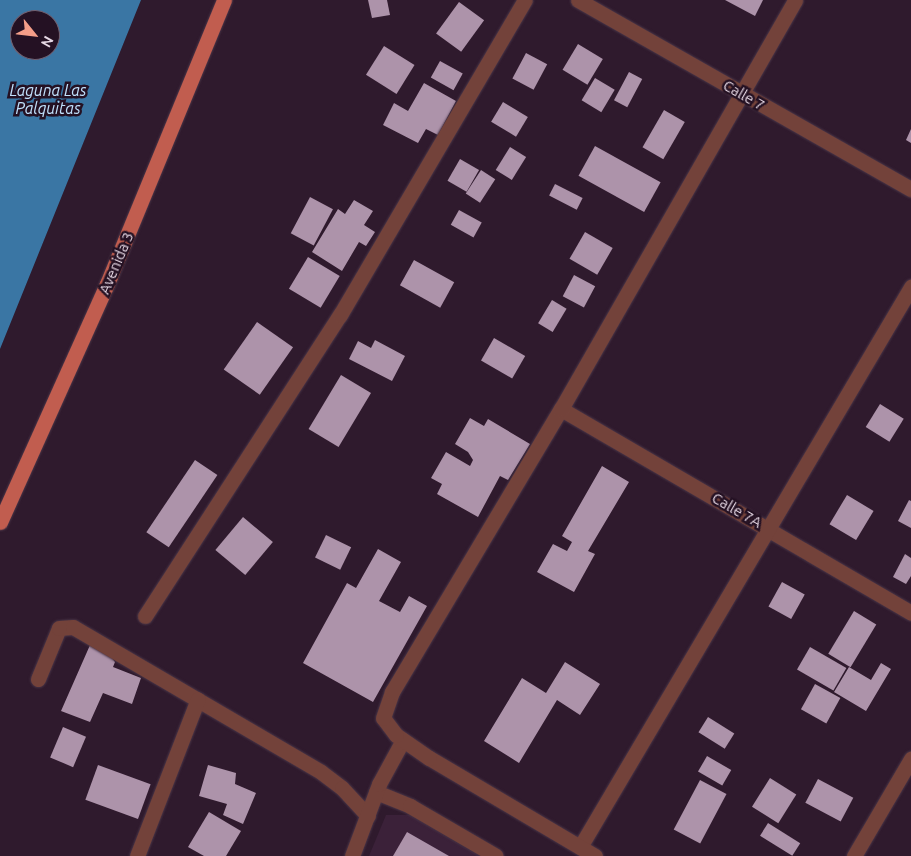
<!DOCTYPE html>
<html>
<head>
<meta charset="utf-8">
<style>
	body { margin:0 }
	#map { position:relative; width:911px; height:856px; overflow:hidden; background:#2f1a2d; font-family:Ubuntu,sans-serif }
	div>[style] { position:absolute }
	.built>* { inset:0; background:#3b2139 }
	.water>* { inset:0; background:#3a76a4 }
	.building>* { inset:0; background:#ad93aa; transform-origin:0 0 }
	.roads { filter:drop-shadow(0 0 1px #493547) drop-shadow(0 0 1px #493547) }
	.minor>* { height:15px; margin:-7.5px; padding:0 7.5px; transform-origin:7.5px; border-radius:7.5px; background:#73423a }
	.major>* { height:15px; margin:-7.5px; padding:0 7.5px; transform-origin:7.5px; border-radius:7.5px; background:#c15d4f }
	span { translate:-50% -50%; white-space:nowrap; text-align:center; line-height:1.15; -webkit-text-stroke:5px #241123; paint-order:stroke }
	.street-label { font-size:15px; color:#e7d9e5 }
	.water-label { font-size:16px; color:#c1e1fc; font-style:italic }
	.north { position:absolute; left:10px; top:10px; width:50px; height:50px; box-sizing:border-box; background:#241123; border:1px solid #726171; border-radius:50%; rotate:119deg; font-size:14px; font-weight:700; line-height:20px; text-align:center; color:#e7d9e5 }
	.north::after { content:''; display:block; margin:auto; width:18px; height:22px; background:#f49e89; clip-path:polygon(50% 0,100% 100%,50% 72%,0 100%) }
</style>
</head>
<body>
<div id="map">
	<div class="built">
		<div style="clip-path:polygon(386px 815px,410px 815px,480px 856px,369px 856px)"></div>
	</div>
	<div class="water">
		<div style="clip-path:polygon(evenodd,0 0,141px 0,0 349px,0 0,20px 20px,50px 20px,50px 50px,20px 50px,20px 20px)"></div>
	</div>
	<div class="building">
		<div style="clip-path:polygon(368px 0,387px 0,390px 15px,372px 18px)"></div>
		<div style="clip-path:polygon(725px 0,763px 0,755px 16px)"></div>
		<div style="left:459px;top:2px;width:31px;height:39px;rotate:36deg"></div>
		<div style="left:578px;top:44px;width:29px;height:30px;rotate:31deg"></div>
		<div style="left:384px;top:46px;width:36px;height:34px;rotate:32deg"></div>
		<div style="left:526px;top:53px;width:24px;height:29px;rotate:28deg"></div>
		<div style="left:440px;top:61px;width:26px;height:19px;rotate:29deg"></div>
		<div style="left:629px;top:72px;width:15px;height:32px;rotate:28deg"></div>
		<div style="left:595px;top:78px;width:23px;height:26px;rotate:31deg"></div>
		<div style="clip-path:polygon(424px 83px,456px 101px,438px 135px,426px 129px,418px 143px,383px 125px,394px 103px,408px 111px)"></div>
		<div style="left:503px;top:102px;width:29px;height:23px;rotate:31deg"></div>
		<div style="left:664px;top:110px;width:24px;height:43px;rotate:30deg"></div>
		<div style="clip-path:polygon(911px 129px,911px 143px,906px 140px)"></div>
		<div style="left:595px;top:146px;width:75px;height:34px;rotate:29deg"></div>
		<div style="left:510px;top:147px;width:19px;height:27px;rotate:32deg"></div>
		<div style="left:460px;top:159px;width:22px;height:25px;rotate:30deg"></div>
		<div style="left:481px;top:170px;width:17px;height:28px;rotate:33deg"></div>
		<div style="left:555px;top:184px;width:31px;height:13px;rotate:27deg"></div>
		<div style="left:310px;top:197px;width:26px;height:41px;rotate:28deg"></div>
		<div style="clip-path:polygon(354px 200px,373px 211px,364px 225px,375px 232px,366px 246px,359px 242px,342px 271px,312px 252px,338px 209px,345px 214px)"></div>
		<div style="left:459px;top:210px;width:26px;height:17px;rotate:29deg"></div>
		<div style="left:585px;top:232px;width:32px;height:31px;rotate:30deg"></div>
		<div style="left:308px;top:257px;width:37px;height:37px;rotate:31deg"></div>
		<div style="left:414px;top:260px;width:46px;height:29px;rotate:29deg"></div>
		<div style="left:574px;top:275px;width:24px;height:24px;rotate:28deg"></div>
		<div style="left:552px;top:300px;width:17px;height:27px;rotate:31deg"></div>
		<div style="left:257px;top:322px;width:44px;height:58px;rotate:35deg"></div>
		<div style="left:494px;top:338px;width:36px;height:26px;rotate:30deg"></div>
		<div style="clip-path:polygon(375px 340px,405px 356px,392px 381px,349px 359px,358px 341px,371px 348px)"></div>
		<div style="left:341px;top:375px;width:35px;height:63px;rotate:31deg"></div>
		<div style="left:880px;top:404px;width:28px;height:27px;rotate:32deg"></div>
		<div style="clip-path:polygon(470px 418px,484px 426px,488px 419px,530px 444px,508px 480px,500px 476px,478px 517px,437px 494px,442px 484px,431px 478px,446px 452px,470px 466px,473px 460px,468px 452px,455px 444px)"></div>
		<div style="left:195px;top:460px;width:27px;height:87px;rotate:34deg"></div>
		<div style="clip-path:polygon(602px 466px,629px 482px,588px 551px,595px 554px,574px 592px,537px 572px,553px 544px,567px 551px,572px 542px,562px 536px)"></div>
		<div style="left:847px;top:495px;width:31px;height:34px;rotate:31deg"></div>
		<div style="clip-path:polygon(909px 500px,911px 501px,911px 528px,898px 521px)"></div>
		<div style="left:243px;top:517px;width:39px;height:43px;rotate:40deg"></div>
		<div style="left:326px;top:535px;width:28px;height:25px;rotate:26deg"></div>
		<div style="clip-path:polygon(378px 549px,401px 562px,379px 601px,400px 612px,409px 596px,427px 606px,373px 702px,303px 663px,347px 583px,356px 588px)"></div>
		<div style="clip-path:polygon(905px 554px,911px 558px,911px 576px,906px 584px,893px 577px)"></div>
		<div style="left:782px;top:582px;width:26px;height:28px;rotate:29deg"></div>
		<div style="left:854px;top:611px;width:26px;height:50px;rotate:31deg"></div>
		<div style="clip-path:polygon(94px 636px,115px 662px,113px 667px,141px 678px,132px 704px,103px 693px,90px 722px,61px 711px)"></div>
		<div style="left:810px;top:647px;width:42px;height:26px;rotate:30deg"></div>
		<div style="clip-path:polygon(565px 662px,600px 684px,580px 715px,557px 700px,519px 763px,484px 741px,522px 678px,546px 693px)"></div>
		<div style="clip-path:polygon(881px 663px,891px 669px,866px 711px,834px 692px,849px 667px,871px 680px)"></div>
		<div style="left:815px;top:684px;width:29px;height:29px;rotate:29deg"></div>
		<div style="left:708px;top:717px;width:31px;height:18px;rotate:32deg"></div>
		<div style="left:63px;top:727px;width:25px;height:33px;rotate:23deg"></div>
		<div style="left:707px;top:756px;width:28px;height:18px;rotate:30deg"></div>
		<div style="left:98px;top:765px;width:56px;height:37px;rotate:20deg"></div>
		<div style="clip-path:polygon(208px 765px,236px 773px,235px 784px,256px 793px,243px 824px,223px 815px,227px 804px,199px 796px)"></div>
		<div style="left:770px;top:778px;width:31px;height:34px;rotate:32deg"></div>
		<div style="left:818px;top:779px;width:40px;height:27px;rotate:28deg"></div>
		<div style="left:700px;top:780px;width:30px;height:56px;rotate:28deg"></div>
		<div style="clip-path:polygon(209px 812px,241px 831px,226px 856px,204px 856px,188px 847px)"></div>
		<div style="left:768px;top:823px;width:38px;height:15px;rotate:32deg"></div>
		<div style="clip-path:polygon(407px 832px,449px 856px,393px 856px)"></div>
	</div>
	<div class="roads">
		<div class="minor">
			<div style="left:578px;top:0;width:383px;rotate:29.6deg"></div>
			<div style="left:561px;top:409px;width:405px;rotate:30.2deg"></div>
			<div style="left:145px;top:616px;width:359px;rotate:-57.1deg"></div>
			<div style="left:340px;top:315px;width:365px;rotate:-59.6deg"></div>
			<div style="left:38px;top:679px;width:55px;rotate:-67.6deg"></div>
			<div style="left:59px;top:628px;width:14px;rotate:-4deg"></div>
			<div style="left:73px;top:627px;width:287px;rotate:30.3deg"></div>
			<div style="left:321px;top:772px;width:26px;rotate:37deg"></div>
			<div style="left:342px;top:788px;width:38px;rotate:47deg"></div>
			<div style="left:376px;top:792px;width:37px;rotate:22deg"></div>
			<div style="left:410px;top:806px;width:99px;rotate:30.2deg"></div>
			<div style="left:580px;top:847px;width:651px;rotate:-59.41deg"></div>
			<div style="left:137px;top:856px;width:168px;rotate:-68.8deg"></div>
			<div style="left:352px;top:856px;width:77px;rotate:-69.4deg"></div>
			<div style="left:379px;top:784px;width:50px;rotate:-61.4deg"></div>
			<div style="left:595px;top:856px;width:193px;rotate:-149.4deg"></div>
			<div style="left:429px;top:758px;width:40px;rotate:-145.1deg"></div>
			<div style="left:396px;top:735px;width:21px;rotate:-127deg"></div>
			<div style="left:383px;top:718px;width:28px;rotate:-71deg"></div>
			<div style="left:392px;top:692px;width:330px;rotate:-59.2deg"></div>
			<div style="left:561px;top:409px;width:471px;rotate:-60.2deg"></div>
			<div style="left:854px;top:856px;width:113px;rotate:-59.6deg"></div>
		</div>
		<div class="major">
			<div style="left:0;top:522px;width:261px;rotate:-65.8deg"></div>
			<div style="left:107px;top:284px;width:307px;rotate:-67.6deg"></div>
		</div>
	</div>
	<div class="street-label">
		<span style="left:744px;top:95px;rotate:30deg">Calle 7</span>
		<span style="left:116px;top:263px;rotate:-67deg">Avenida 3</span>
		<span style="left:737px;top:510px;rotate:30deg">Calle 7A</span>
	</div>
	<div class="water-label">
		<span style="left:48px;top:99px">Laguna Las<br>Palquitas</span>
	</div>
	<div class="north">N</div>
</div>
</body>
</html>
